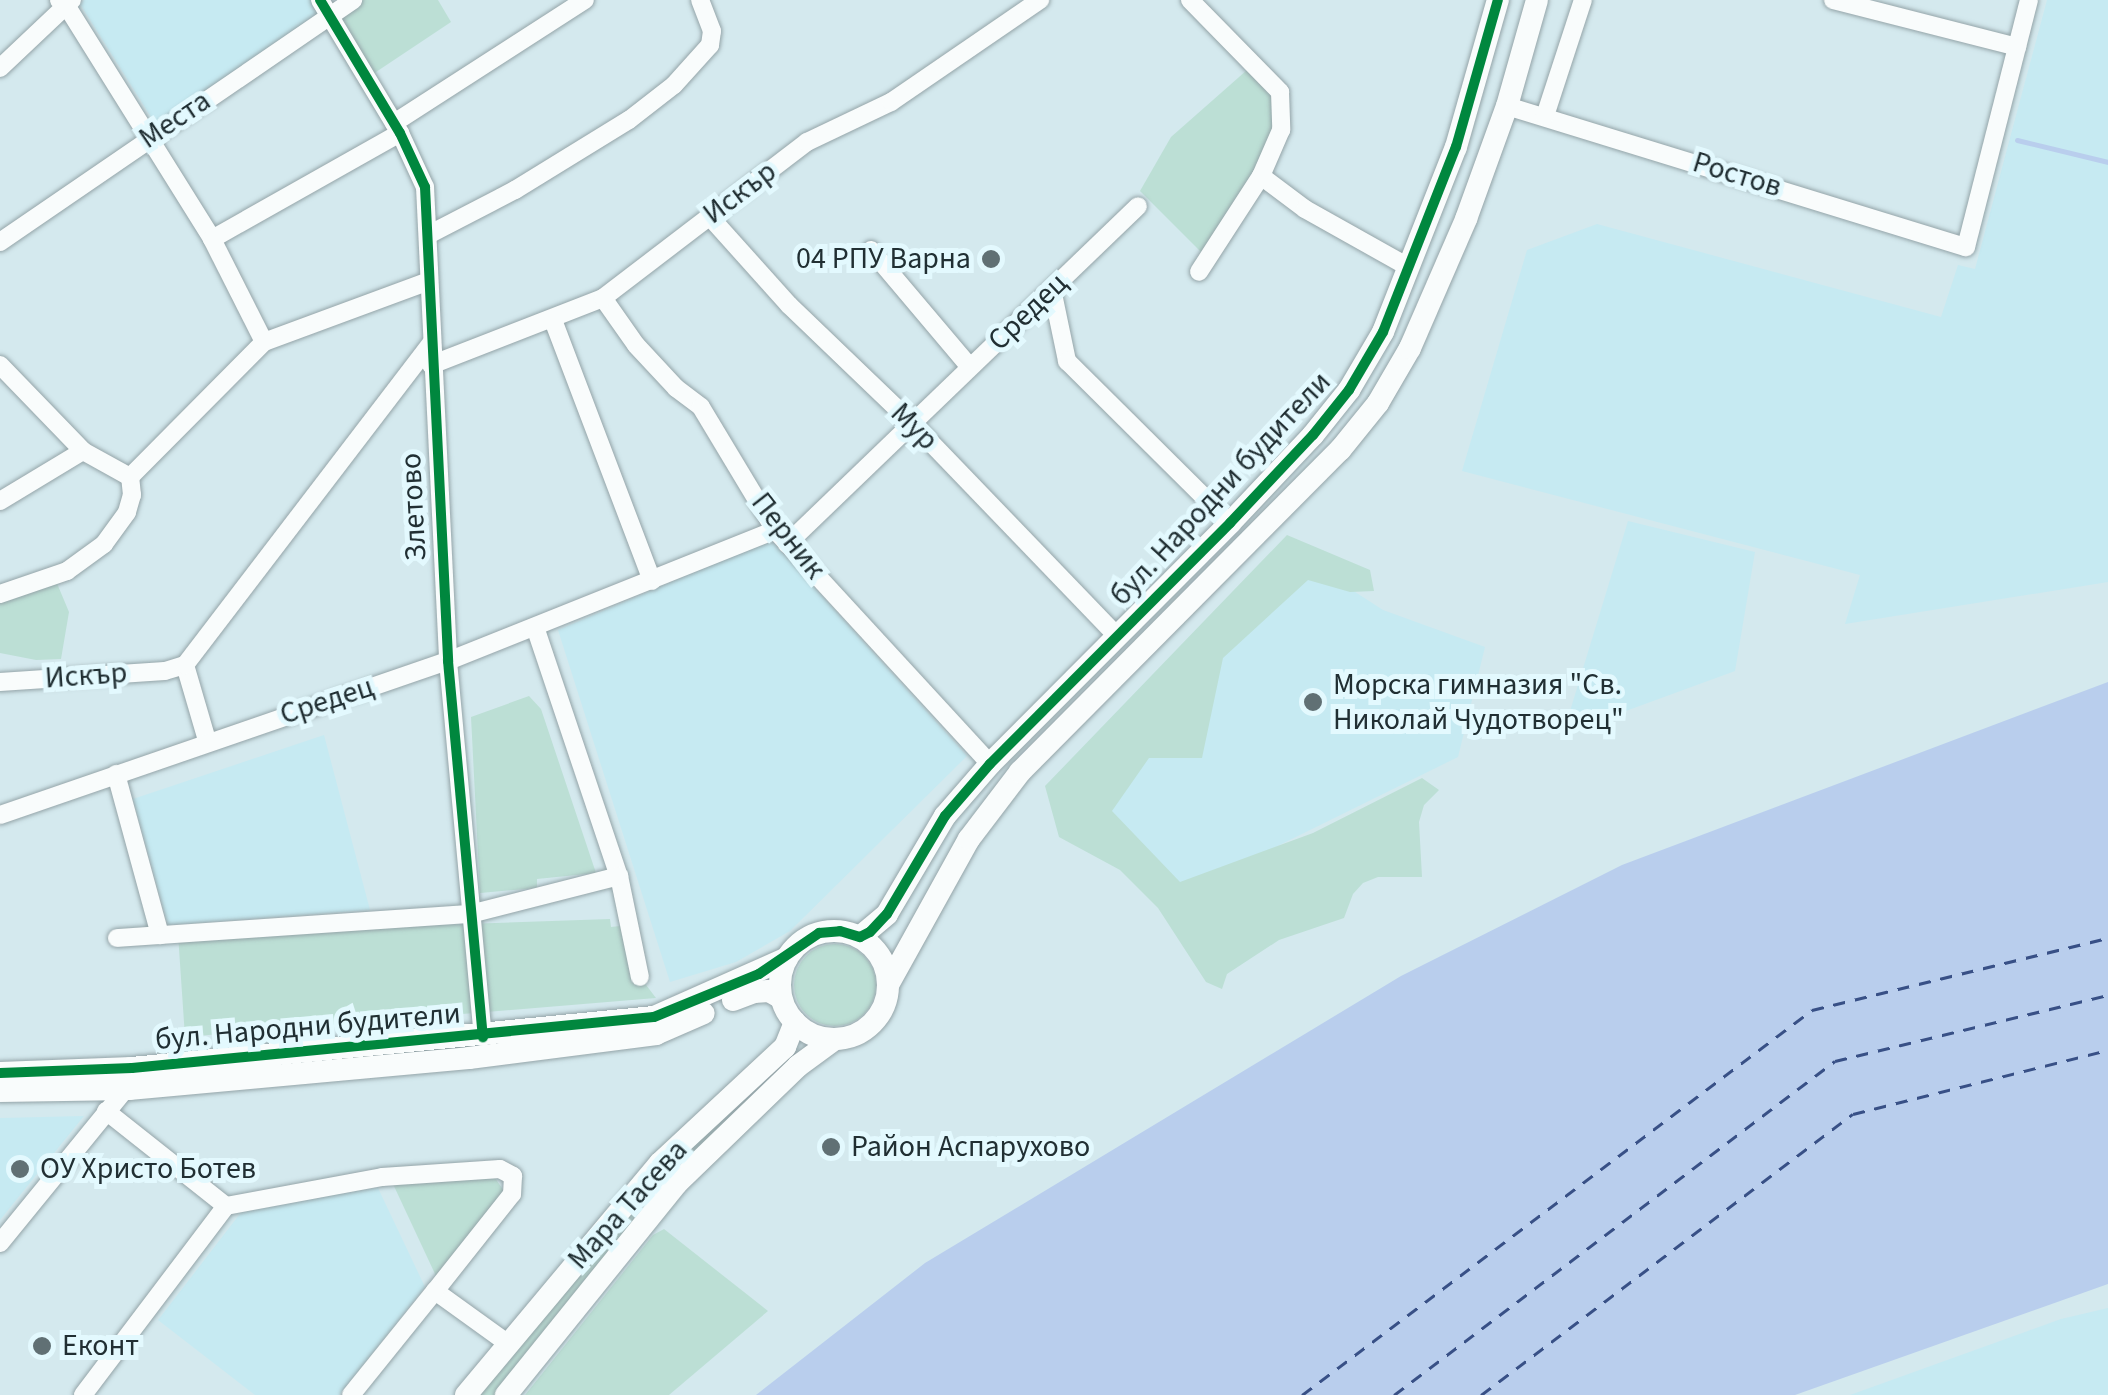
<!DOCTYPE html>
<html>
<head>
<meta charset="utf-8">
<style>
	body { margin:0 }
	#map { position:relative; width:2108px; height:1395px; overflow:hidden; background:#d4e9ee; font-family:"Source Sans 3",sans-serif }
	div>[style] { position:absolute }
	.built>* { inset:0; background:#c6eaf2 }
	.green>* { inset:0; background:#bcdfd5 }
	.round { border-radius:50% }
	.water>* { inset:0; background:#b9ceed }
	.stream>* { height:5px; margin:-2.5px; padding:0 2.5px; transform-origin:2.5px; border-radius:2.5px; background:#b9ceed }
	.ferry>* { height:2.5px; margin-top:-1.25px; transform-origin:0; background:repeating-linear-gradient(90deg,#385086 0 12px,transparent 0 22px) }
	.roads { filter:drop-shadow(0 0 2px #94a4a8) drop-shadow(0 0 2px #94a4a8) }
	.minor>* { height:18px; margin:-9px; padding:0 9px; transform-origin:9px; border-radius:9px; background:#f9fcfc }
	.major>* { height:22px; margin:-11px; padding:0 11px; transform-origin:11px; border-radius:11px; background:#f9fcfc }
	.major>.ring { margin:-11px; padding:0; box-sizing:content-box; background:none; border:22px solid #f9fcfc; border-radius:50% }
	.cycleway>* { height:10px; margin:-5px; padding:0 5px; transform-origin:5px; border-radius:5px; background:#00873e }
	.dots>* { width:28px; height:28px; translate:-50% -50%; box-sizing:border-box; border:5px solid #e3f9fe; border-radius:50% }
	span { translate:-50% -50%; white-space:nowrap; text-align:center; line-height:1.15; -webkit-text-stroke:10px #e3f9fe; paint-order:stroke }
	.street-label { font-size:30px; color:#212f33 }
	.poi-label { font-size:30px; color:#212f33 }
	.right { translate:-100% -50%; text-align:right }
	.left { translate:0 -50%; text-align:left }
</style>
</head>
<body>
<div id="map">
	<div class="built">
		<div style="clip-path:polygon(84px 0,311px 0,320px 15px,156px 125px,80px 4px)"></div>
		<div style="clip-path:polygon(2047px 0,2108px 0,2108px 582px,1845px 624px,1860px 575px,1462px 471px,1527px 250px,1597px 224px,1941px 317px,1958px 265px,1975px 269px)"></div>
		<div style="clip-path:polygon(1628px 521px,1755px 552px,1735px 671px,1563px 734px)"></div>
		<div style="clip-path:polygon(771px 540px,967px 756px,790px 931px,736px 962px,670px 982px,558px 630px)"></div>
		<div style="clip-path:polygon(1304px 559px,1383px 610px,1485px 647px,1458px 757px,1162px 903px,1061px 792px)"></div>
		<div style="clip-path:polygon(324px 735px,370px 910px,168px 925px,133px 799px)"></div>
		<div style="clip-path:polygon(84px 1116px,0 1220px,0 1118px)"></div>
		<div style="clip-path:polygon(378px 1188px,425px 1287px,339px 1395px,255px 1395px,158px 1320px,246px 1206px)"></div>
		<div style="clip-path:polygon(2108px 1308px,2108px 1395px,1850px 1395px,2061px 1319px)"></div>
	</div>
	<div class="green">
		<div style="clip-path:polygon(353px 0,438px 0,451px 22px,367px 78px,329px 16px)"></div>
		<div style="clip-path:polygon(1247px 70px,1274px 96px,1274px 127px,1268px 149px,1201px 252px,1140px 191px,1171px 137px)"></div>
		<div style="clip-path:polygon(1287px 535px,1370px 570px,1374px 591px,1350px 592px,1308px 580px,1223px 658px,1202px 758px,1149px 758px,1112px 811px,1180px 882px,1313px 833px,1422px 778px,1439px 790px,1424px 805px,1419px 822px,1422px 877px,1378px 877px,1363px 883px,1353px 894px,1344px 918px,1279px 940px,1227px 974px,1222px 989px,1206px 982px,1158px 908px,1120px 870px,1059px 837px,1045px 786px)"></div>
		<div style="clip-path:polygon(56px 581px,69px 612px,61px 659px,36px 660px,0 653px,0 600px,33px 592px)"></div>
		<div style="clip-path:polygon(529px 696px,541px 709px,596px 873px,537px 879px,537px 888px,480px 893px,471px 717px)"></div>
		<div style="clip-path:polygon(610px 919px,611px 927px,629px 925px,640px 977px,656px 998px,185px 1037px,178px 934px)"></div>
		<div class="round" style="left:794px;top:944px;width:82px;height:82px"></div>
		<div style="clip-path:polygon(741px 1090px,756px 1106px,506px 1395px,466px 1395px)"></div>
		<div style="clip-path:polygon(495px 1178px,504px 1191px,436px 1276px,393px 1184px)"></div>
		<div style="clip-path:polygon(664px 1229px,768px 1311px,669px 1395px,525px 1395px,653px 1235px)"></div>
	</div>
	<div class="water">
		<div style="clip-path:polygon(2108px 682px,2108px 1284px,1795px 1395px,756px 1395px,925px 1263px,1401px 976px,1622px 865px)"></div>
	</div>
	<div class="stream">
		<div style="left:2017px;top:140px;width:94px;rotate:13.6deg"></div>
	</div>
	<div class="ferry">
		<div style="left:1302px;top:1395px;width:639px;rotate:-37.05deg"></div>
		<div style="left:1812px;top:1010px;width:305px;rotate:-13.7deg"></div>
		<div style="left:1394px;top:1395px;width:553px;rotate:-37.14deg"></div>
		<div style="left:1835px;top:1061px;width:281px;rotate:-13.6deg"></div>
		<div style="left:1481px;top:1395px;width:466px;rotate:-37.1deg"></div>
		<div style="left:1853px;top:1114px;width:263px;rotate:-14.1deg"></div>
	</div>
	<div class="roads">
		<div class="minor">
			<div style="left:59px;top:0;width:9px;rotate:36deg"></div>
			<div style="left:66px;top:5px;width:276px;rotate:58deg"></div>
			<div style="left:212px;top:239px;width:115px;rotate:63.2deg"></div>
			<div style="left:320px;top:0;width:155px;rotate:59deg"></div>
			<div style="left:400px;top:133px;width:60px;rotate:65.2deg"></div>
			<div style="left:425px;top:187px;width:475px;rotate:87.2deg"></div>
			<div style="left:448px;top:661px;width:378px;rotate:84.7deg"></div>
			<div style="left:1190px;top:0;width:129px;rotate:45.6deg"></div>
			<div style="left:1280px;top:92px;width:38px;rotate:88deg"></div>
			<div style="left:1281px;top:130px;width:50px;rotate:113.5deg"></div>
			<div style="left:1261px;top:176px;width:114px;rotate:122.9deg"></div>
			<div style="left:1833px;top:0;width:190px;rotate:14.3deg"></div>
			<div style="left:0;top:68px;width:99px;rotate:-43.4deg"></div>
			<div style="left:1507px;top:106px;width:480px;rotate:17.1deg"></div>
			<div style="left:1966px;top:247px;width:255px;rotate:-75.7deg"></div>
			<div style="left:1545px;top:116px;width:122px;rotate:-71.9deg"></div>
			<div style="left:394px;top:123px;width:227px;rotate:-32.8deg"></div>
			<div style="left:1261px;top:176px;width:55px;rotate:36.9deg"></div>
			<div style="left:1305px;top:209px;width:120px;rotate:29.3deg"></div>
			<div style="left:710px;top:217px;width:118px;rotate:48.1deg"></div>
			<div style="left:789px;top:305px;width:170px;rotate:43.8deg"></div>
			<div style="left:912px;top:423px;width:297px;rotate:46.1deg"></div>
			<div style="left:430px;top:234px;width:96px;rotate:-27.4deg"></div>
			<div style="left:515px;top:190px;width:134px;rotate:-31.6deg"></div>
			<div style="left:629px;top:120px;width:57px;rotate:-37.9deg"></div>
			<div style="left:674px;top:85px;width:54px;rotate:-48deg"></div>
			<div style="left:710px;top:45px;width:14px;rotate:-82deg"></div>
			<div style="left:712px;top:31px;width:33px;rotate:-111deg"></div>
			<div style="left:212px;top:239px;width:216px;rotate:-29.4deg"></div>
			<div style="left:0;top:242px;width:428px;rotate:-34.4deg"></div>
			<div style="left:871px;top:250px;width:153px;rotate:49.8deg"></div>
			<div style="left:1052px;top:289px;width:74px;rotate:78.2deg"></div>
			<div style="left:1067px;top:361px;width:230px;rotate:44.8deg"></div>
			<div style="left:603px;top:298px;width:57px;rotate:54.9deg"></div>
			<div style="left:636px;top:345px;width:59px;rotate:47.1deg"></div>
			<div style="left:676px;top:388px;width:31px;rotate:37deg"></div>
			<div style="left:701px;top:407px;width:144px;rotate:59deg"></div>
			<div style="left:775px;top:530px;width:318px;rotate:47.4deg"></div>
			<div style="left:553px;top:320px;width:279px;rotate:69.2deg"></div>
			<div style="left:0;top:365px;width:120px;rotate:46deg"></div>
			<div style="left:83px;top:451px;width:54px;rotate:29deg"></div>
			<div style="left:431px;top:365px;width:185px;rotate:-21.3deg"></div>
			<div style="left:603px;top:298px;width:257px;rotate:-37.4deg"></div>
			<div style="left:807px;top:142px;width:93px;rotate:-25.5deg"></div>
			<div style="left:891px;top:102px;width:181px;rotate:-34.4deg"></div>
			<div style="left:130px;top:477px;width:190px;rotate:-45.2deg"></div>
			<div style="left:264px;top:342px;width:176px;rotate:-20.3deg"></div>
			<div style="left:0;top:501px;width:97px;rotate:-31.1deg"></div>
			<div style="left:787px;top:544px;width:487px;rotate:-43.9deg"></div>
			<div style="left:0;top:594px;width:71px;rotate:-18.9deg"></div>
			<div style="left:67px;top:571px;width:46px;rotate:-36.1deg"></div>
			<div style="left:104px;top:544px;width:39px;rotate:-54deg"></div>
			<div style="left:127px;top:512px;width:18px;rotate:-74deg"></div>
			<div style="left:132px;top:495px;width:18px;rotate:-96deg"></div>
			<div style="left:535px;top:627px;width:263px;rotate:71.4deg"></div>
			<div style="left:619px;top:876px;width:103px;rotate:78.3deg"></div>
			<div style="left:185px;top:665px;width:78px;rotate:73.7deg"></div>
			<div style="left:0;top:682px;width:165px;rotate:-3.8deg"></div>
			<div style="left:165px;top:671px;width:21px;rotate:-17deg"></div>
			<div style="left:185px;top:665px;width:405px;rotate:-52.6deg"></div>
			<div style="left:116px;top:774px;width:167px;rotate:74.7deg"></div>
			<div style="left:0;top:815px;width:474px;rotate:-19deg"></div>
			<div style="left:448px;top:661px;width:352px;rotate:-21.8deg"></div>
			<div style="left:117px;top:938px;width:354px;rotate:-3.9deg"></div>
			<div style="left:470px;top:914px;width:154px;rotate:-14.3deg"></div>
			<div style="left:106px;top:1111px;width:153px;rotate:38.4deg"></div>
			<div style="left:0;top:1243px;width:204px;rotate:-50.8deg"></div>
			<div style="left:83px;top:1395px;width:237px;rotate:-52.9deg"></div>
			<div style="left:226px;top:1206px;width:159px;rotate:-10.5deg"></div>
			<div style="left:382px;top:1177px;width:118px;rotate:-3.9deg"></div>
			<div style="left:500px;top:1169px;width:15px;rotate:28deg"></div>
			<div style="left:513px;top:1176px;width:18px;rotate:93deg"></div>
			<div style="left:512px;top:1194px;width:124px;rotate:128.4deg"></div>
			<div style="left:435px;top:1291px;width:89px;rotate:35.8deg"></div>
			<div style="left:351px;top:1395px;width:134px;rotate:-51.1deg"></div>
		</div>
		<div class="major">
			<div class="ring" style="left:780px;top:931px;width:86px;height:86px"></div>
			<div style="left:860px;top:937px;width:35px;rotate:-40deg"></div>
			<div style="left:887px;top:914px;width:114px;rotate:-59.4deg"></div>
			<div style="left:945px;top:816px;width:69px;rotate:-49.1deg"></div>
			<div style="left:990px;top:764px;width:340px;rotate:-45.1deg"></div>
			<div style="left:1230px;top:523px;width:121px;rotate:-46.7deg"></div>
			<div style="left:1313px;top:435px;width:58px;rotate:-51.3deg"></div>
			<div style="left:1349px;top:390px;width:67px;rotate:-59.6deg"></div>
			<div style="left:1383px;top:332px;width:199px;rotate:-68.5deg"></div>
			<div style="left:1456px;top:147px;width:153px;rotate:-74.1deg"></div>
			<div style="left:888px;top:985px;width:167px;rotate:-61deg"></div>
			<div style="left:969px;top:839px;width:84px;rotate:-52.7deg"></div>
			<div style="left:1020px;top:772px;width:454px;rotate:-45.2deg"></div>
			<div style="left:1340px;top:450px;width:60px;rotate:-51deg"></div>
			<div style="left:1378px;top:403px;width:64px;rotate:-59.8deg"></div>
			<div style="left:1410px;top:348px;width:141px;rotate:-66.5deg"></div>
			<div style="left:1466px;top:219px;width:120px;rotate:-70.1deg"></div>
			<div style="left:1507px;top:106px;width:110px;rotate:-74.2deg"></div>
			<div style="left:733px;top:1000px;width:22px;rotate:-21deg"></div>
			<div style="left:754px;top:992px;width:15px;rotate:-4deg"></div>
			<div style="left:769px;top:991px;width:14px;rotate:30deg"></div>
			<div style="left:0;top:1073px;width:132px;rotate:-2.2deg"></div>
			<div style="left:132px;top:1068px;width:524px;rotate:-5.58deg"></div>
			<div style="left:654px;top:1017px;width:145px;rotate:-23.9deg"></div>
			<div style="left:0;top:1091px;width:129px;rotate:-0.9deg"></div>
			<div style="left:129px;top:1089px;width:341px;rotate:-5.2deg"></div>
			<div style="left:469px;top:1058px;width:189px;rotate:-7.3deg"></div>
			<div style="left:656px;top:1034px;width:52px;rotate:-23.6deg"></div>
			<div style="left:466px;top:1395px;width:302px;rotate:-50.1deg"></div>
			<div style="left:660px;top:1163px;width:171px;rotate:-42.9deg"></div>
			<div style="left:785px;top:1047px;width:27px;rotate:-68deg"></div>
			<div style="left:506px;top:1395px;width:271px;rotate:-51.1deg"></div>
			<div style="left:676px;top:1184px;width:170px;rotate:-44deg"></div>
			<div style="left:798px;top:1066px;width:46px;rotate:-36.1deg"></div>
		</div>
	</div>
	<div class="cycleway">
		<div style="left:320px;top:0;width:155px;rotate:59deg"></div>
		<div style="left:400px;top:133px;width:60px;rotate:65.2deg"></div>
		<div style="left:425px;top:187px;width:475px;rotate:87.2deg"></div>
		<div style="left:448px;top:661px;width:378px;rotate:84.7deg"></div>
		<div style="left:0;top:1073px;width:132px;rotate:-2.2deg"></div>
		<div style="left:132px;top:1068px;width:524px;rotate:-5.58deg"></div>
		<div style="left:654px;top:1017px;width:113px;rotate:-22.3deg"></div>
		<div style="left:759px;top:974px;width:73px;rotate:-34.3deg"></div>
		<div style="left:819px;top:933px;width:21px;rotate:-5deg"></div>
		<div style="left:840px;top:931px;width:21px;rotate:17deg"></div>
		<div style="left:860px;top:937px;width:11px;rotate:-27deg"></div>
		<div style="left:870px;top:932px;width:25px;rotate:-47deg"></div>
		<div style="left:887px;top:914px;width:114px;rotate:-59.4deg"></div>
		<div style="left:945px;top:816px;width:69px;rotate:-49.1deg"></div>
		<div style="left:990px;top:764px;width:340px;rotate:-45.1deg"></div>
		<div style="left:1230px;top:523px;width:121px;rotate:-46.7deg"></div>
		<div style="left:1313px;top:435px;width:58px;rotate:-51.3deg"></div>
		<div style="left:1349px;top:390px;width:67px;rotate:-59.6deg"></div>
		<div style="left:1383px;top:332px;width:199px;rotate:-68.5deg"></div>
		<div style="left:1456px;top:147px;width:153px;rotate:-74.1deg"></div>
	</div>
	<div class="dots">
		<div style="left:991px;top:259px;background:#607074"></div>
		<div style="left:1313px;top:702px;background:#607074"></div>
		<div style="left:831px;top:1147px;background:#607074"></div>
		<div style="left:20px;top:1169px;background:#607074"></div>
		<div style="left:42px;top:1346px;background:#607074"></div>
	</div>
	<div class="street-label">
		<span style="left:175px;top:120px;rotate:-34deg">Места</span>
		<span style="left:1737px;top:175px;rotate:17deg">Ростов</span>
		<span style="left:740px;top:193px;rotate:-37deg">Искър</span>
		<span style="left:1028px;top:312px;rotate:-44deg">Средец</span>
		<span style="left:914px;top:427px;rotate:45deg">Мур</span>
		<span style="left:1221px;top:489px;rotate:-47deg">бул. Народни будители</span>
		<span style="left:414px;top:507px;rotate:-93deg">Злетово</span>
		<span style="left:788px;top:536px;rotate:52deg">Перник</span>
		<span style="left:86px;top:676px;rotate:-4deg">Искър</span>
		<span style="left:327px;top:701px;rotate:-18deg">Средец</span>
		<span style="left:308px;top:1027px;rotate:-5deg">бул. Народни будители</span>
		<span style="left:628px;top:1205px;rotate:-48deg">Мара Тасева</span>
	</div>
	<div class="poi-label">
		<span class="right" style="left:971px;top:259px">04 РПУ Варна</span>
		<span class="left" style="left:1333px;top:702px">Морска гимназия "Св.<br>Николай Чудотворец"</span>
		<span class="left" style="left:851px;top:1147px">Район Аспарухово</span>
		<span class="left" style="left:40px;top:1169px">ОУ Христо Ботев</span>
		<span class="left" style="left:62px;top:1346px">Еконт</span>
	</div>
</div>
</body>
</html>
